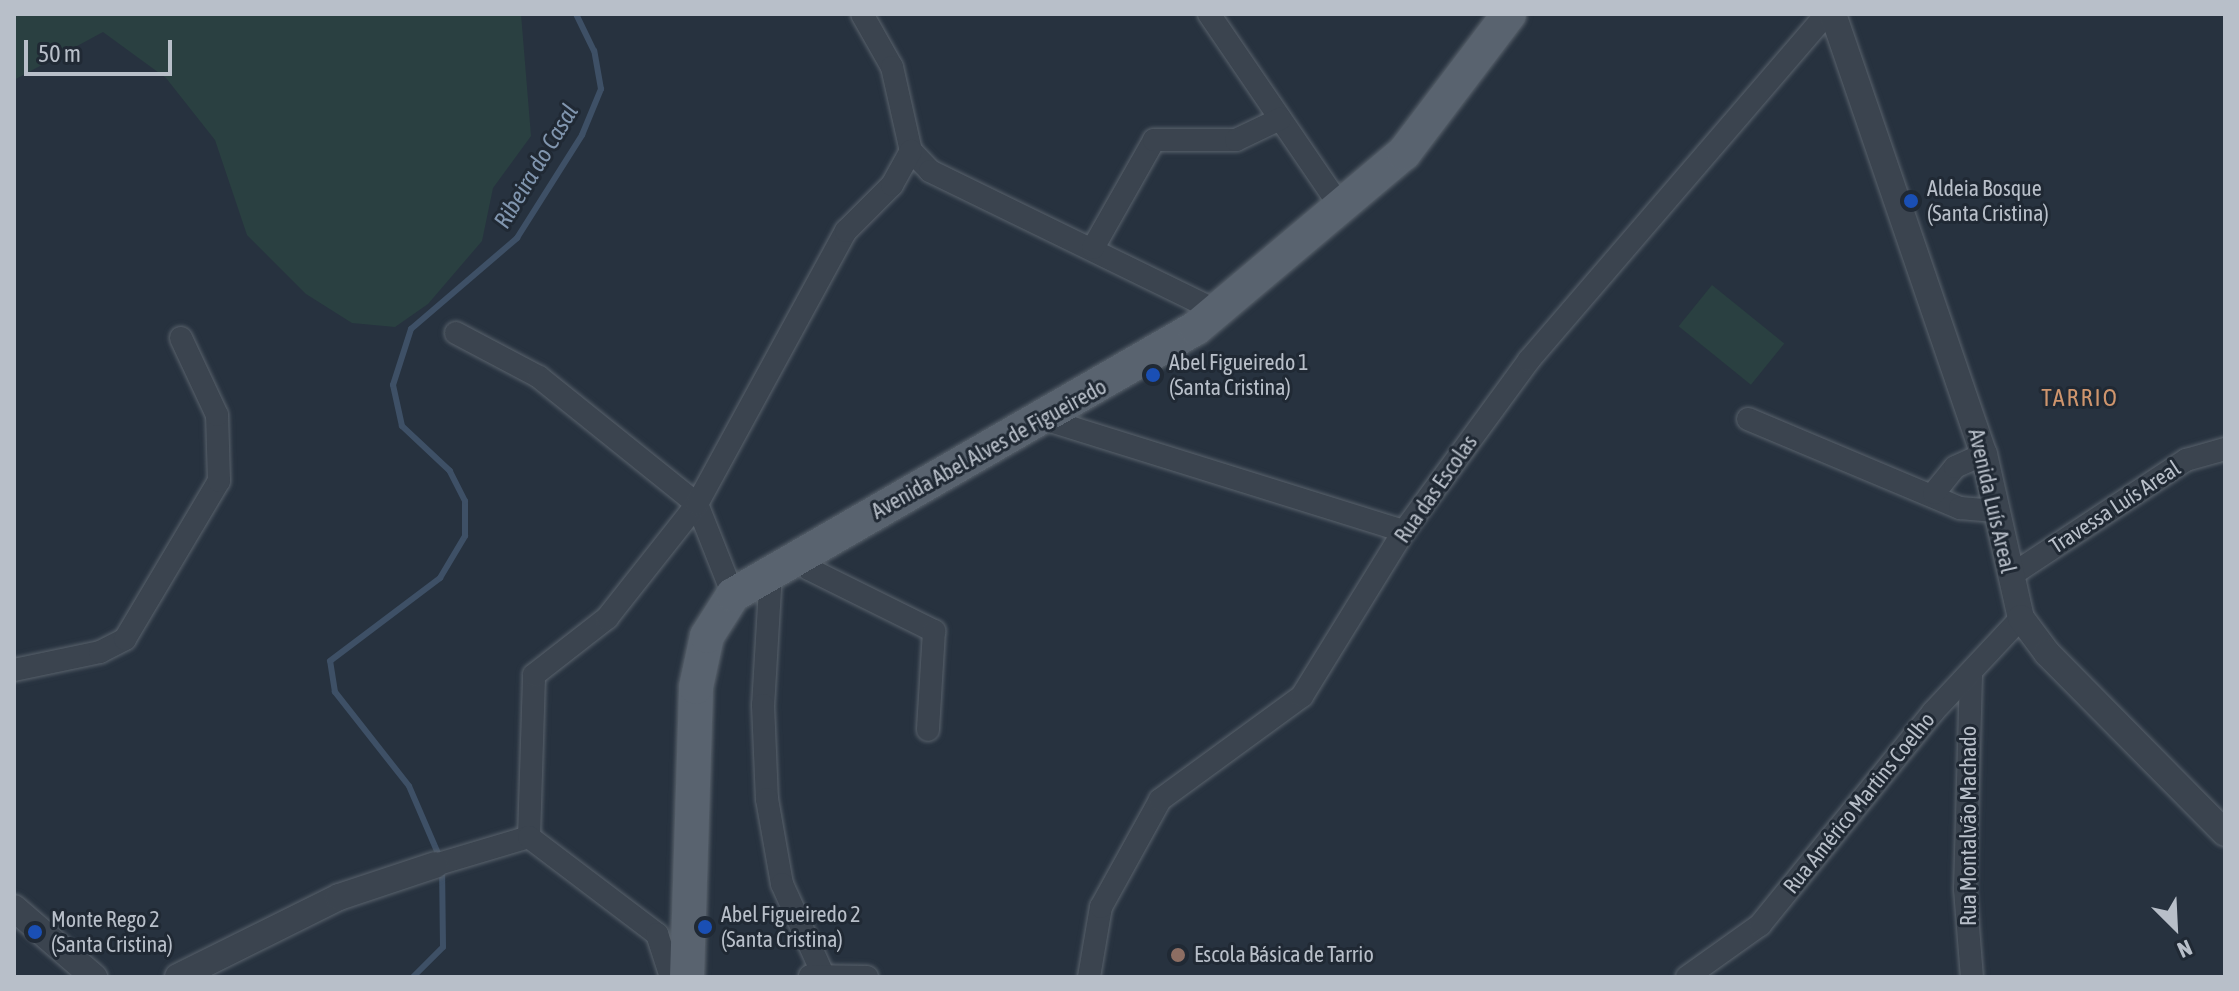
<!DOCTYPE html>
<html>
<head>
<meta charset="utf-8">
<style>
	body { margin:0 }
	#map { position:relative; width:2239px; height:991px; overflow:hidden; background:#27323f; font-family:"Asap Condensed",sans-serif }
	div>[style] { position:absolute }
	.green>* { inset:0; background:#2a4041; transform-origin:0 0 }
	.stream>* { height:6px; margin:-3px; padding:0 3px; transform-origin:3px; border-radius:3px; background:#3e5066 }
	.roads { filter:drop-shadow(0 0 2px #59626c) drop-shadow(0 0 2px #59626c) }
	.minor>* { height:22px; margin:-11px; padding:0 11px; transform-origin:11px; border-radius:11px; background:#3b444f }
	.tertiary>* { height:26px; margin:-13px; padding:0 13px; transform-origin:13px; border-radius:13px; background:#3b444f }
	.primary>* { height:34px; margin:-17px; padding:0 17px; transform-origin:17px; border-radius:17px; background:#59636f }
	.dots>* { width:22px; height:22px; translate:-50% -50%; box-sizing:border-box; border:4px solid #202934; border-radius:50% }
	span { translate:-50% -50%; white-space:nowrap; text-align:center; line-height:1.15; -webkit-text-stroke:6px #202934; paint-order:stroke }
	.poi-label { font-size:22px; color:#b8bfc9 }
	.left { translate:0 -50%; text-align:left }
	.street-label { font-size:22px; color:#b8bfc9 }
	.water-label { font-size:24px; color:#8196af; font-style:italic }
	.neighbourhood-label { font-size:24px; color:#cf956d; letter-spacing:2px }
	.frame { position:absolute; inset:0; border:16px solid #b8bfc9; pointer-events:none }
	.north { position:absolute; left:2135px; top:887px; width:80px; height:80px; -webkit-text-stroke:6px #202934; paint-order:stroke; rotate:156deg; font-size:22px; font-weight:700; line-height:32px; text-align:center; color:#b8bfc9 }
	.north::after { content:''; display:block; margin:auto; width:28px; height:36px; background:#b8bfc9; clip-path:polygon(50% 0,100% 100%,50% 72%,0 100%) }
	.scale { position:absolute; left:24px; top:40px; width:148px; height:36px; box-sizing:border-box; border:4px solid #b8bfc9; border-top:0; padding-left:10px; font-size:24px; line-height:28px; white-space:nowrap; color:#b8bfc9; -webkit-text-stroke:6px #202934; paint-order:stroke }
</style>
</head>
<body>
<div id="map">
	<div class="green">
		<div style="clip-path:polygon(14px 14px,521px 14px,531px 136px,493px 188px,482px 241px,428px 304px,395px 327px,352px 323px,306px 294px,247px 235px,215px 140px,166px 78px,103px 32px,14px 80px)"></div>
		<div style="left:1712px;top:285px;width:93px;height:53px;rotate:39deg"></div>
	</div>
	<div class="stream">
		<div style="left:440px;top:858px;width:78px;rotate:-113.3deg"></div>
		<div style="left:409px;top:786px;width:120px;rotate:-128.2deg"></div>
		<div style="left:335px;top:692px;width:31px;rotate:-99deg"></div>
		<div style="left:330px;top:661px;width:138px;rotate:-37deg"></div>
		<div style="left:440px;top:578px;width:49px;rotate:-59.2deg"></div>
		<div style="left:465px;top:536px;width:35px;rotate:-90deg"></div>
		<div style="left:465px;top:501px;width:34px;rotate:-117deg"></div>
		<div style="left:450px;top:471px;width:66px;rotate:-136.8deg"></div>
		<div style="left:402px;top:426px;width:42px;rotate:-102.4deg"></div>
		<div style="left:393px;top:385px;width:59px;rotate:-72.2deg"></div>
		<div style="left:411px;top:329px;width:140px;rotate:-40.6deg"></div>
		<div style="left:517px;top:238px;width:122px;rotate:-57.7deg"></div>
		<div style="left:582px;top:135px;width:50px;rotate:-67.6deg"></div>
		<div style="left:601px;top:89px;width:39px;rotate:-100deg"></div>
		<div style="left:594px;top:51px;width:41px;rotate:-115.9deg"></div>
		<div style="left:413px;top:977px;width:42px;rotate:-45deg"></div>
		<div style="left:443px;top:947px;width:78px;rotate:-90.7deg"></div>
	</div>
	<div class="roads">
		<div class="minor">
			<div style="left:862px;top:14px;width:61px;rotate:60.5deg"></div>
			<div style="left:892px;top:67px;width:86px;rotate:77.3deg"></div>
			<div style="left:911px;top:151px;width:28px;rotate:46deg"></div>
			<div style="left:930px;top:171px;width:319px;rotate:26deg"></div>
			<div style="left:1209px;top:14px;width:236px;rotate:55.7deg"></div>
			<div style="left:1093px;top:248px;width:124px;rotate:-60.5deg"></div>
			<div style="left:1154px;top:140px;width:82px"></div>
			<div style="left:1236px;top:140px;width:49px;rotate:-25.5deg"></div>
			<div style="left:456px;top:333px;width:94px;rotate:27.9deg"></div>
			<div style="left:539px;top:377px;width:203px;rotate:38.8deg"></div>
			<div style="left:697px;top:504px;width:98px;rotate:68.4deg"></div>
			<div style="left:1044px;top:419px;width:377px;rotate:17.3deg"></div>
			<div style="left:1748px;top:419px;width:230px;rotate:22.8deg"></div>
			<div style="left:1960px;top:508px;width:32px;rotate:5deg"></div>
			<div style="left:1934px;top:493px;width:33px;rotate:-51deg"></div>
			<div style="left:1955px;top:467px;width:32px;rotate:-24deg"></div>
			<div style="left:801px;top:555px;width:16px;rotate:60deg"></div>
			<div style="left:809px;top:569px;width:140px;rotate:26.4deg"></div>
			<div style="left:934px;top:631px;width:99px;rotate:93.5deg"></div>
			<div style="left:771px;top:572px;width:133px;rotate:93.4deg"></div>
			<div style="left:763px;top:705px;width:94px;rotate:87.6deg"></div>
			<div style="left:767px;top:799px;width:86px;rotate:80deg"></div>
			<div style="left:782px;top:884px;width:97px;rotate:65.6deg"></div>
			<div style="left:2010px;top:576px;width:211px;rotate:-33.4deg"></div>
			<div style="left:2186px;top:460px;width:41px;rotate:-15.8deg"></div>
			<div style="left:14px;top:670px;width:88px;rotate:-11.8deg"></div>
			<div style="left:100px;top:652px;width:28px;rotate:-27deg"></div>
			<div style="left:125px;top:639px;width:184px;rotate:-59.3deg"></div>
			<div style="left:219px;top:481px;width:66px;rotate:-91.7deg"></div>
			<div style="left:217px;top:415px;width:85px;rotate:-115.1deg"></div>
			<div style="left:1971px;top:675px;width:214px;rotate:91.6deg"></div>
			<div style="left:1965px;top:889px;width:88px;rotate:85.5deg"></div>
			<div style="left:529px;top:837px;width:162px;rotate:-88.2deg"></div>
			<div style="left:534px;top:675px;width:93px;rotate:-38deg"></div>
			<div style="left:607px;top:618px;width:145px;rotate:-51.7deg"></div>
			<div style="left:697px;top:504px;width:311px;rotate:-61.4deg"></div>
			<div style="left:846px;top:231px;width:65px;rotate:-45deg"></div>
			<div style="left:892px;top:185px;width:39px;rotate:-61deg"></div>
			<div style="left:435px;top:865px;width:98px;rotate:-16.6deg"></div>
			<div style="left:529px;top:837px;width:161px;rotate:37.2deg"></div>
			<div style="left:657px;top:934px;width:45px;rotate:72deg"></div>
			<div style="left:810px;top:976px;width:57px;rotate:1deg"></div>
			<div style="left:1089px;top:977px;width:71px;rotate:-80.3deg"></div>
			<div style="left:1101px;top:907px;width:122px;rotate:-61.1deg"></div>
			<div style="left:1160px;top:800px;width:176px;rotate:-36.2deg"></div>
			<div style="left:1302px;top:696px;width:194px;rotate:-58.3deg"></div>
			<div style="left:1404px;top:531px;width:212px;rotate:-53.8deg"></div>
			<div style="left:1529px;top:360px;width:457px;rotate:-49.3deg"></div>
			<div style="left:1687px;top:977px;width:90px;rotate:-35.5deg"></div>
			<div style="left:1760px;top:925px;width:274px;rotate:-50.9deg"></div>
			<div style="left:1933px;top:712px;width:129px;rotate:-46.9deg"></div>
		</div>
		<div class="tertiary">
			<div style="left:1833px;top:14px;width:465px;rotate:71.1deg"></div>
			<div style="left:1984px;top:454px;width:168px;rotate:77.3deg"></div>
			<div style="left:2021px;top:618px;width:44px;rotate:53.4deg"></div>
			<div style="left:2047px;top:653px;width:253px;rotate:45.3deg"></div>
			<div style="left:14px;top:908px;width:106px;rotate:40.8deg"></div>
			<div style="left:178px;top:977px;width:180px;rotate:-26.4deg"></div>
			<div style="left:339px;top:897px;width:101px;rotate:-18.4deg"></div>
		</div>
		<div class="primary">
			<div style="left:687px;top:977px;width:290px;rotate:-88.2deg"></div>
			<div style="left:696px;top:687px;width:52px;rotate:-77.8deg"></div>
			<div style="left:707px;top:636px;width:49px;rotate:-57.6deg"></div>
			<div style="left:733px;top:595px;width:534px;rotate:-29.97deg"></div>
			<div style="left:1196px;top:328px;width:272px;rotate:-40.1deg"></div>
			<div style="left:1404px;top:153px;width:174px;rotate:-52.9deg"></div>
		</div>
	</div>
	<div class="dots">
		<div style="left:1911px;top:201px;background:#1a4fb4"></div>
		<div style="left:1153px;top:375px;background:#1a4fb4"></div>
		<div style="left:705px;top:927px;background:#1a4fb4"></div>
		<div style="left:35px;top:932px;background:#1a4fb4"></div>
		<div style="left:1178px;top:955px;background:#8d6e63"></div>
	</div>
	<div class="poi-label">
		<span class="left" style="left:1927px;top:201px">Aldeia Bosque<br>(Santa Cristina)</span>
		<span class="left" style="left:1169px;top:375px">Abel Figueiredo 1<br>(Santa Cristina)</span>
		<span class="left" style="left:721px;top:927px">Abel Figueiredo 2<br>(Santa Cristina)</span>
		<span class="left" style="left:51px;top:932px">Monte Rego 2<br>(Santa Cristina)</span>
		<span class="left" style="left:1194px;top:955px">Escola Básica de Tarrio</span>
	</div>
	<div class="street-label">
		<span style="left:989px;top:449px;rotate:-29deg">Avenida Abel Alves de Figueiredo</span>
		<span style="left:1436px;top:489px;rotate:-55deg">Rua das Escolas</span>
		<span style="left:1992px;top:501px;rotate:77deg">Avenida Luís Areal</span>
		<span style="left:2115px;top:507px;rotate:-33deg">Travessa Luís Areal</span>
		<span style="left:1859px;top:803px;rotate:-51deg">Rua Américo Martins Coelho</span>
		<span style="left:1969px;top:826px;rotate:-90deg">Rua Montalvão Machado</span>
	</div>
	<div class="water-label">
		<span style="left:536px;top:166px;rotate:-59deg">Ribeira do Casal</span>
	</div>
	<div class="neighbourhood-label">
		<span style="left:2080px;top:398px">TARRIO</span>
	</div>
	<div class="frame"></div>
	<div class="north">N</div>
	<div class="scale">50 m</div>
</div>
</body>
</html>
